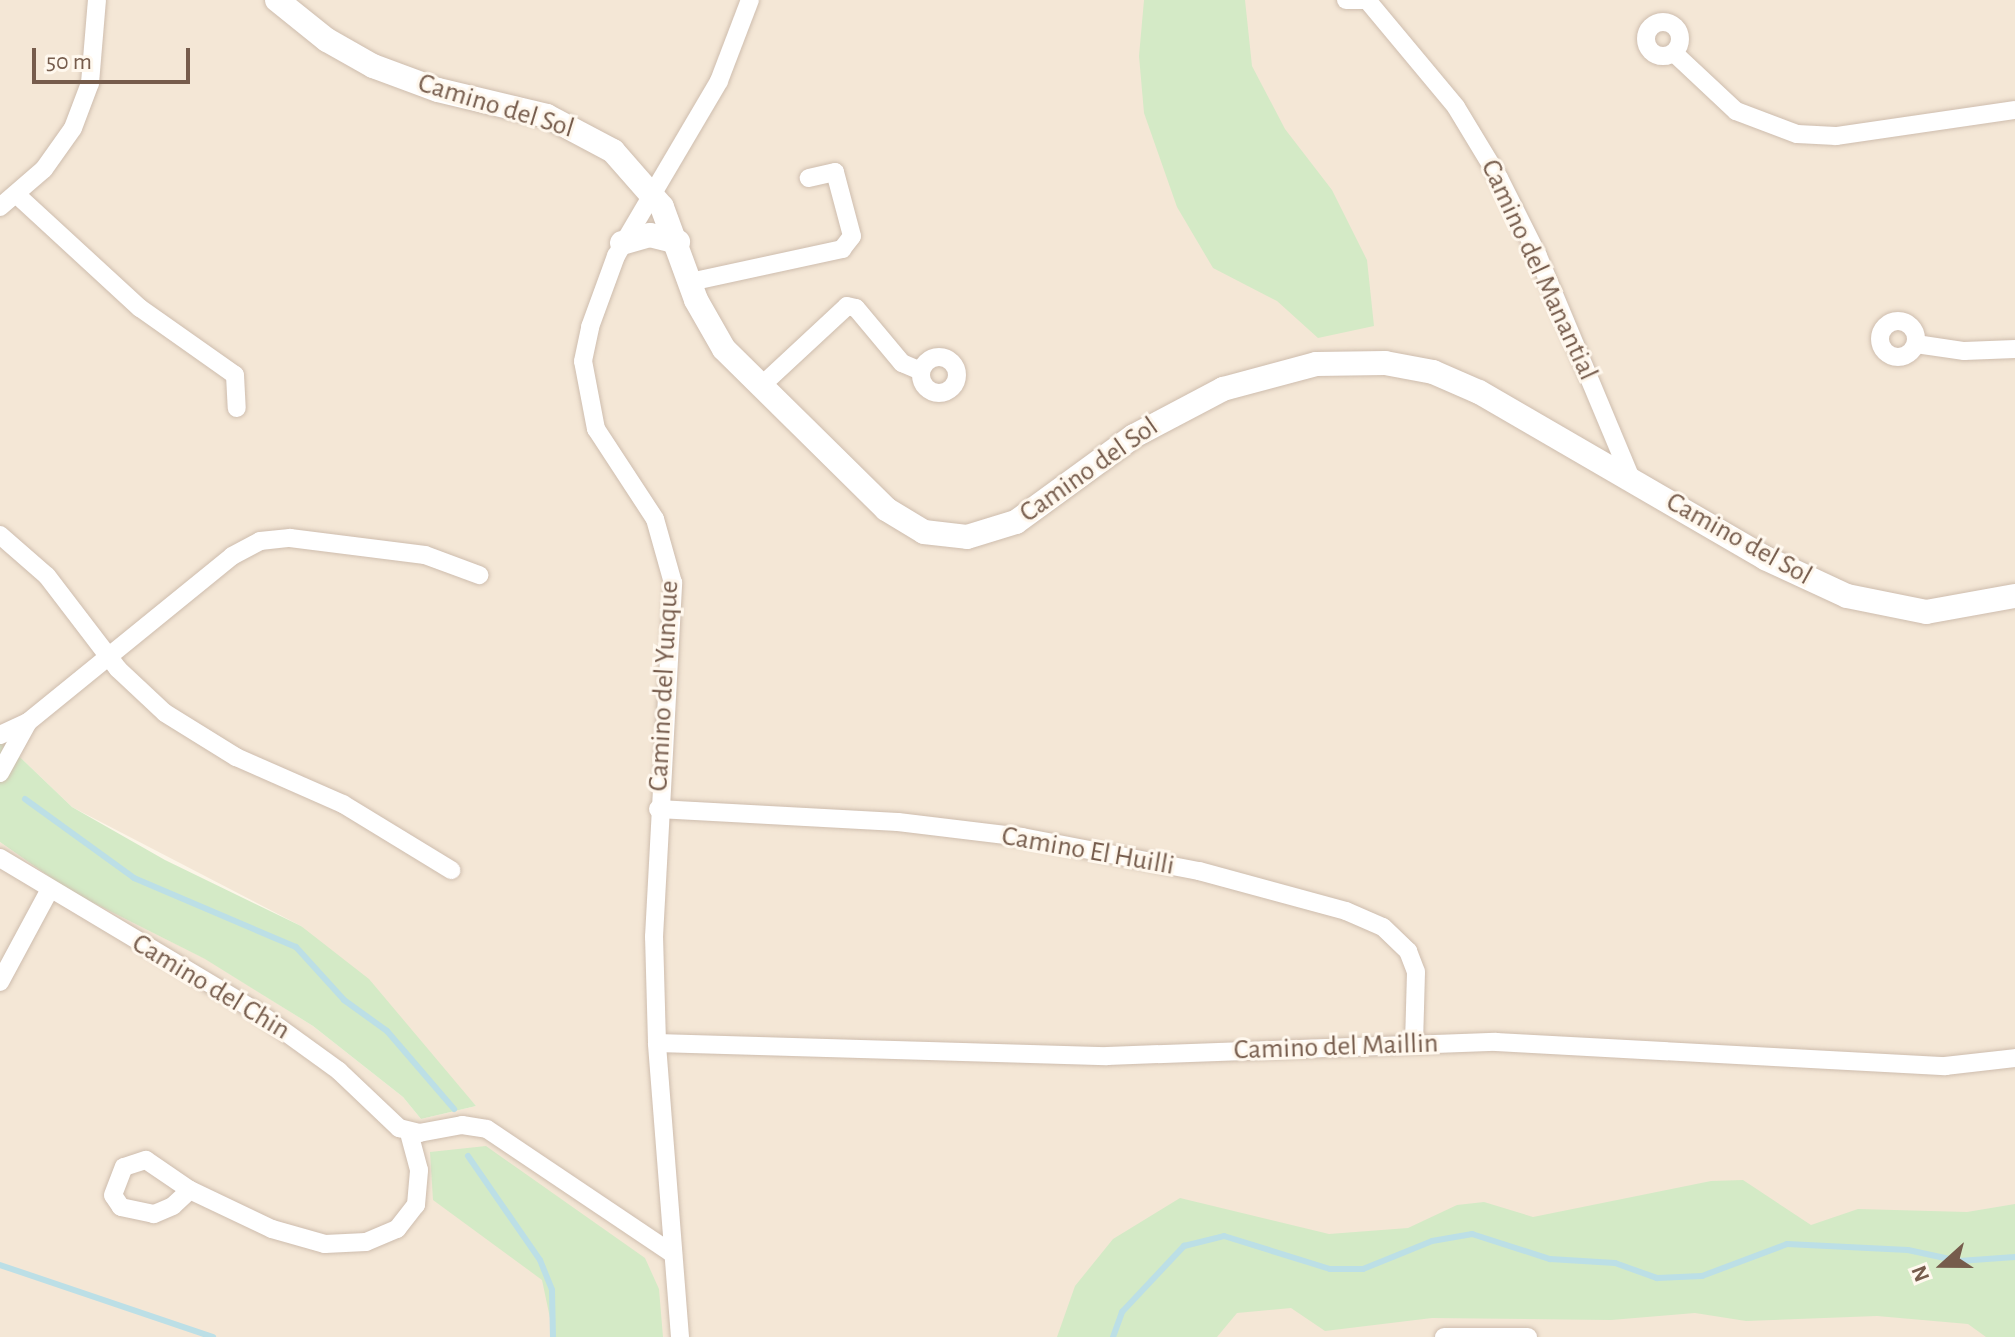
<!DOCTYPE html>
<html>
<head>
<meta charset="utf-8">
<style>
	body { margin:0 }
	#map { position:relative; width:2015px; height:1337px; overflow:hidden; background:#fcf5e8; font-family:"Alegreya Sans",sans-serif }
	div>[style] { position:absolute }
	.residential>* { inset:0; background:#f4e7d6 }
	.green>* { inset:0; background:#d4eac6 }
	.stream>* { height:6px; margin:-3px; padding:0 3px; transform-origin:3px; border-radius:3px; background:#bcdfe6 }
	.roads { filter:drop-shadow(0 0 2px #cebdae) drop-shadow(0 0 2px #cebdae) }
	.street>* { height:18px; margin:-9px; padding:0 9px; transform-origin:9px; border-radius:9px; background:#fff }
	.street>.ring { margin:-9px; padding:0; box-sizing:content-box; background:none; border:18px solid #fff; border-radius:50% }
	.secondary>* { height:24px; margin:-12px; padding:0 12px; transform-origin:12px; border-radius:12px; background:#fff }
	span { translate:-50% -50%; white-space:nowrap; text-align:center; line-height:1.15; -webkit-text-stroke:6px #fff8ee; paint-order:stroke }
	.street-label { font-size:28px; color:#765c4c }
	.north { position:absolute; left:1903px; top:1225px; width:80px; height:80px; -webkit-text-stroke:6px #fff8ee; paint-order:stroke; rotate:249deg; font-size:22px; font-weight:700; line-height:32px; text-align:center; color:#765c4c }
	.north::after { content:''; display:block; margin:auto; width:28px; height:36px; background:#765c4c; clip-path:polygon(50% 0,100% 100%,50% 72%,0 100%) }
	.scale { position:absolute; left:32px; top:48px; width:158px; height:36px; box-sizing:border-box; border:4px solid #765c4c; border-top:0; padding-left:10px; font-size:24px; line-height:28px; white-space:nowrap; color:#765c4c; -webkit-text-stroke:6px #fff8ee; paint-order:stroke }
</style>
</head>
<body>
<div id="map">
	<div class="residential">
		<div style="clip-path:polygon(0 0,2015px 0,2015px 1337px,0 1337px,0 842px,70px 891px,206px 959px,313px 1026px,403px 1097px,421px 1119px,476px 1106px,301px 926px,72px 807px,0 738px)"></div>
	</div>
	<div class="green">
		<div style="clip-path:polygon(1144px 0,1245px 0,1252px 66px,1285px 129px,1332px 190px,1367px 260px,1374px 326px,1318px 338px,1277px 301px,1213px 268px,1177px 207px,1144px 113px,1139px 56px)"></div>
		<div style="clip-path:polygon(0 738px,72px 807px,165px 860px,301px 926px,369px 979px,476px 1106px,421px 1119px,403px 1097px,313px 1026px,205px 959px,70px 891px,0 842px)"></div>
		<div style="clip-path:polygon(486px 1146px,645px 1258px,659px 1289px,663px 1337px,554px 1337px,542px 1280px,433px 1200px,430px 1152px)"></div>
		<div style="clip-path:polygon(1743px 1180px,1811px 1225px,1858px 1209px,1967px 1212px,2015px 1204px,2015px 1337px,1986px 1337px,1968px 1324px,1877px 1316px,1746px 1321px,1695px 1313px,1611px 1320px,1432px 1318px,1325px 1331px,1291px 1308px,1237px 1313px,1217px 1337px,1057px 1337px,1075px 1286px,1113px 1239px,1180px 1198px,1329px 1234px,1408px 1228px,1457px 1205px,1484px 1202px,1533px 1217px,1711px 1181px)"></div>
	</div>
	<div class="stream">
		<div style="left:25px;top:799px;width:135px;rotate:35.9deg"></div>
		<div style="left:134px;top:878px;width:176px;rotate:23.1deg"></div>
		<div style="left:296px;top:947px;width:72px;rotate:47.8deg"></div>
		<div style="left:344px;top:1000px;width:53px;rotate:35.8deg"></div>
		<div style="left:387px;top:1031px;width:103px;rotate:49.3deg"></div>
		<div style="left:468px;top:1156px;width:126px;rotate:55.3deg"></div>
		<div style="left:540px;top:1260px;width:32px;rotate:68deg"></div>
		<div style="left:552px;top:1290px;width:47px;rotate:88.8deg"></div>
		<div style="left:0;top:1265px;width:225px;rotate:18.7deg"></div>
		<div style="left:1113px;top:1337px;width:27px;rotate:-70deg"></div>
		<div style="left:1122px;top:1312px;width:91px;rotate:-46.8deg"></div>
		<div style="left:1184px;top:1246px;width:41px;rotate:-14deg"></div>
		<div style="left:1224px;top:1236px;width:111px;rotate:17.3deg"></div>
		<div style="left:1330px;top:1269px;width:33px"></div>
		<div style="left:1363px;top:1269px;width:74px;rotate:-22.1deg"></div>
		<div style="left:1432px;top:1241px;width:41px;rotate:-9.9deg"></div>
		<div style="left:1472px;top:1234px;width:82px;rotate:17.8deg"></div>
		<div style="left:1550px;top:1259px;width:65px;rotate:3.5deg"></div>
		<div style="left:1615px;top:1263px;width:45px;rotate:19.7deg"></div>
		<div style="left:1657px;top:1278px;width:45px;rotate:-2.5deg"></div>
		<div style="left:1702px;top:1276px;width:91px;rotate:-20.6deg"></div>
		<div style="left:1787px;top:1244px;width:121px;rotate:2.8deg"></div>
		<div style="left:1908px;top:1250px;width:52px;rotate:12.2deg"></div>
		<div style="left:1959px;top:1261px;width:56px;rotate:-4.1deg"></div>
	</div>
	<div class="roads">
		<div class="street">
			<div style="left:1346px;top:0;width:18px"></div>
			<div style="left:1367px;top:0;width:139px;rotate:50.2deg"></div>
			<div style="left:1456px;top:107px;width:83px;rotate:58.8deg"></div>
			<div style="left:1499px;top:178px;width:87px;rotate:63.4deg"></div>
			<div style="left:1538px;top:256px;width:241px;rotate:67.3deg"></div>
			<div class="ring" style="left:1646px;top:22px;width:16px;height:16px"></div>
			<div style="left:1674px;top:53px;width:85px;rotate:43.1deg"></div>
			<div style="left:1736px;top:111px;width:65px;rotate:20.7deg"></div>
			<div style="left:1797px;top:134px;width:39px;rotate:3deg"></div>
			<div style="left:1836px;top:136px;width:181px;rotate:-8.3deg"></div>
			<div style="left:17px;top:195px;width:167px;rotate:42.6deg"></div>
			<div style="left:140px;top:308px;width:116px;rotate:35.2deg"></div>
			<div style="left:235px;top:375px;width:33px;rotate:87deg"></div>
			<div style="left:0;top:207px;width:58px;rotate:-40.8deg"></div>
			<div style="left:44px;top:169px;width:50px;rotate:-54.7deg"></div>
			<div style="left:73px;top:128px;width:48px;rotate:-69.3deg"></div>
			<div style="left:90px;top:83px;width:83px;rotate:-85.2deg"></div>
			<div style="left:690px;top:282px;width:156px;rotate:-12.2deg"></div>
			<div style="left:842px;top:249px;width:16px;rotate:-52deg"></div>
			<div style="left:852px;top:236px;width:66px;rotate:-104.9deg"></div>
			<div style="left:835px;top:172px;width:27px;rotate:167deg"></div>
			<div class="ring" style="left:1880px;top:321px;width:18px;height:18px"></div>
			<div style="left:1916px;top:344px;width:49px;rotate:8.3deg"></div>
			<div style="left:1964px;top:351px;width:51px;rotate:-2.2deg"></div>
			<div class="ring" style="left:921px;top:357px;width:18px;height:18px"></div>
			<div style="left:761px;top:386px;width:117px;rotate:-42.9deg"></div>
			<div style="left:847px;top:306px;width:9px;rotate:13deg"></div>
			<div style="left:856px;top:308px;width:72px;rotate:50.1deg"></div>
			<div style="left:902px;top:363px;width:21px;rotate:23deg"></div>
			<div style="left:0;top:535px;width:62px;rotate:41.1deg"></div>
			<div style="left:47px;top:576px;width:117px;rotate:52.6deg"></div>
			<div style="left:118px;top:669px;width:64px;rotate:43.1deg"></div>
			<div style="left:165px;top:713px;width:84px;rotate:31.8deg"></div>
			<div style="left:236px;top:757px;width:117px;rotate:23.7deg"></div>
			<div style="left:343px;top:804px;width:127px;rotate:31.4deg"></div>
			<div style="left:0;top:735px;width:31px;rotate:-25deg"></div>
			<div style="left:28px;top:722px;width:263px;rotate:-39.1deg"></div>
			<div style="left:232px;top:556px;width:32px;rotate:-28deg"></div>
			<div style="left:260px;top:541px;width:30px;rotate:-6deg"></div>
			<div style="left:290px;top:538px;width:136px;rotate:7.2deg"></div>
			<div style="left:425px;top:555px;width:58px;rotate:20.3deg"></div>
			<div style="left:0;top:773px;width:58px;rotate:-61.2deg"></div>
			<div style="left:658px;top:809px;width:240px;rotate:3.1deg"></div>
			<div style="left:898px;top:822px;width:125px;rotate:6.9deg"></div>
			<div style="left:1022px;top:837px;width:180px;rotate:10.9deg"></div>
			<div style="left:1199px;top:871px;width:152px;rotate:15.2deg"></div>
			<div style="left:1346px;top:911px;width:40px;rotate:23.4deg"></div>
			<div style="left:1383px;top:927px;width:35px;rotate:44deg"></div>
			<div style="left:1408px;top:951px;width:22px;rotate:69deg"></div>
			<div style="left:1416px;top:972px;width:71px;rotate:91.6deg"></div>
			<div style="left:0;top:858px;width:302px;rotate:30.9deg"></div>
			<div style="left:259px;top:1013px;width:99px;rotate:35.9deg"></div>
			<div style="left:339px;top:1071px;width:83px;rotate:43.5deg"></div>
			<div style="left:399px;top:1128px;width:21px;rotate:14deg"></div>
			<div style="left:419px;top:1133px;width:44px;rotate:-10.5deg"></div>
			<div style="left:462px;top:1125px;width:25px;rotate:9deg"></div>
			<div style="left:487px;top:1129px;width:224px;rotate:33.9deg"></div>
			<div style="left:0;top:982px;width:103px;rotate:-61.7deg"></div>
			<div style="left:657px;top:1043px;width:450px;rotate:1.7deg"></div>
			<div style="left:1107px;top:1056px;width:389px;rotate:-2.1deg"></div>
			<div style="left:1496px;top:1042px;width:450px;rotate:3.1deg"></div>
			<div style="left:1945px;top:1066px;width:70px;rotate:-6.5deg"></div>
			<div style="left:190px;top:1190px;width:23px;rotate:137deg"></div>
			<div style="left:173px;top:1206px;width:21px;rotate:157deg"></div>
			<div style="left:154px;top:1214px;width:34px;rotate:-168deg"></div>
			<div style="left:121px;top:1207px;width:14px;rotate:-124deg"></div>
			<div style="left:113px;top:1195px;width:30px;rotate:-69deg"></div>
			<div style="left:124px;top:1167px;width:23px;rotate:-18deg"></div>
			<div style="left:146px;top:1160px;width:53px;rotate:34.3deg"></div>
			<div style="left:190px;top:1190px;width:91px;rotate:25.4deg"></div>
			<div style="left:272px;top:1229px;width:55px;rotate:15.8deg"></div>
			<div style="left:325px;top:1244px;width:41px;rotate:-2.8deg"></div>
			<div style="left:366px;top:1242px;width:34px;rotate:-23deg"></div>
			<div style="left:397px;top:1229px;width:31px;rotate:-52deg"></div>
			<div style="left:416px;top:1205px;width:35px;rotate:-85deg"></div>
			<div style="left:419px;top:1170px;width:39px;rotate:-105deg"></div>
			<div style="left:680px;top:1337px;width:295px;rotate:-94.5deg"></div>
			<div style="left:657px;top:1043px;width:106px;rotate:-91.6deg"></div>
			<div style="left:654px;top:937px;width:355px;rotate:-86.9deg"></div>
			<div style="left:673px;top:583px;width:66px;rotate:-105.7deg"></div>
			<div style="left:655px;top:519px;width:108px;rotate:-123.2deg"></div>
			<div style="left:596px;top:429px;width:69px;rotate:-100.8deg"></div>
			<div style="left:583px;top:361px;width:35px;rotate:-78deg"></div>
			<div style="left:590px;top:327px;width:76px;rotate:-69.9deg"></div>
			<div style="left:616px;top:256px;width:203px;rotate:-59.5deg"></div>
			<div style="left:719px;top:81px;width:87px;rotate:-69.1deg"></div>
			<div style="left:1444px;top:1337px;width:84px"></div>
		</div>
		<div class="secondary">
			<div style="left:277px;top:0;width:64px;rotate:38.7deg"></div>
			<div style="left:327px;top:40px;width:53px;rotate:29.5deg"></div>
			<div style="left:373px;top:66px;width:69px;rotate:20.3deg"></div>
			<div style="left:438px;top:90px;width:112px;rotate:13.4deg"></div>
			<div style="left:547px;top:116px;width:75px;rotate:27.9deg"></div>
			<div style="left:613px;top:151px;width:74px;rotate:48.8deg"></div>
			<div style="left:662px;top:207px;width:99px;rotate:69.9deg"></div>
			<div style="left:696px;top:300px;width:56px;rotate:60.3deg"></div>
			<div style="left:724px;top:349px;width:228px;rotate:44.6deg"></div>
			<div style="left:886px;top:509px;width:44px;rotate:31.2deg"></div>
			<div style="left:924px;top:532px;width:43px;rotate:6.6deg"></div>
			<div style="left:967px;top:537px;width:51px;rotate:-17deg"></div>
			<div style="left:1016px;top:522px;width:146px;rotate:-36.1deg"></div>
			<div style="left:1134px;top:436px;width:101px;rotate:-27.8deg"></div>
			<div style="left:1223px;top:389px;width:96px;rotate:-15deg"></div>
			<div style="left:1316px;top:364px;width:69px;rotate:-0.8deg"></div>
			<div style="left:1385px;top:363px;width:49px;rotate:10.6deg"></div>
			<div style="left:1433px;top:372px;width:50px;rotate:23.5deg"></div>
			<div style="left:1479px;top:392px;width:331px;rotate:30.1deg"></div>
			<div style="left:1765px;top:558px;width:90px;rotate:24.9deg"></div>
			<div style="left:1847px;top:596px;width:81px;rotate:11.4deg"></div>
			<div style="left:1926px;top:612px;width:90px;rotate:-10.2deg"></div>
			<div style="left:622px;top:243px;width:29px;rotate:-16deg"></div>
			<div style="left:650px;top:235px;width:29px;rotate:14deg"></div>
		</div>
	</div>
	<div class="street-label">
		<span style="left:496px;top:106px;rotate:17deg">Camino del Sol</span>
		<span style="left:1539px;top:270px;rotate:65deg">Camino del Manantial</span>
		<span style="left:1089px;top:470px;rotate:-35deg">Camino del Sol</span>
		<span style="left:1739px;top:539px;rotate:29deg">Camino del Sol</span>
		<span style="left:664px;top:686px;rotate:-87deg">Camino del Yunque</span>
		<span style="left:1088px;top:851px;rotate:10deg">Camino El Huilli</span>
		<span style="left:211px;top:987px;rotate:31deg">Camino del Chin</span>
		<span style="left:1336px;top:1047px;rotate:-2deg">Camino del Maillin</span>
	</div>
	<div class="north">N</div>
	<div class="scale">50 m</div>
</div>
</body>
</html>
